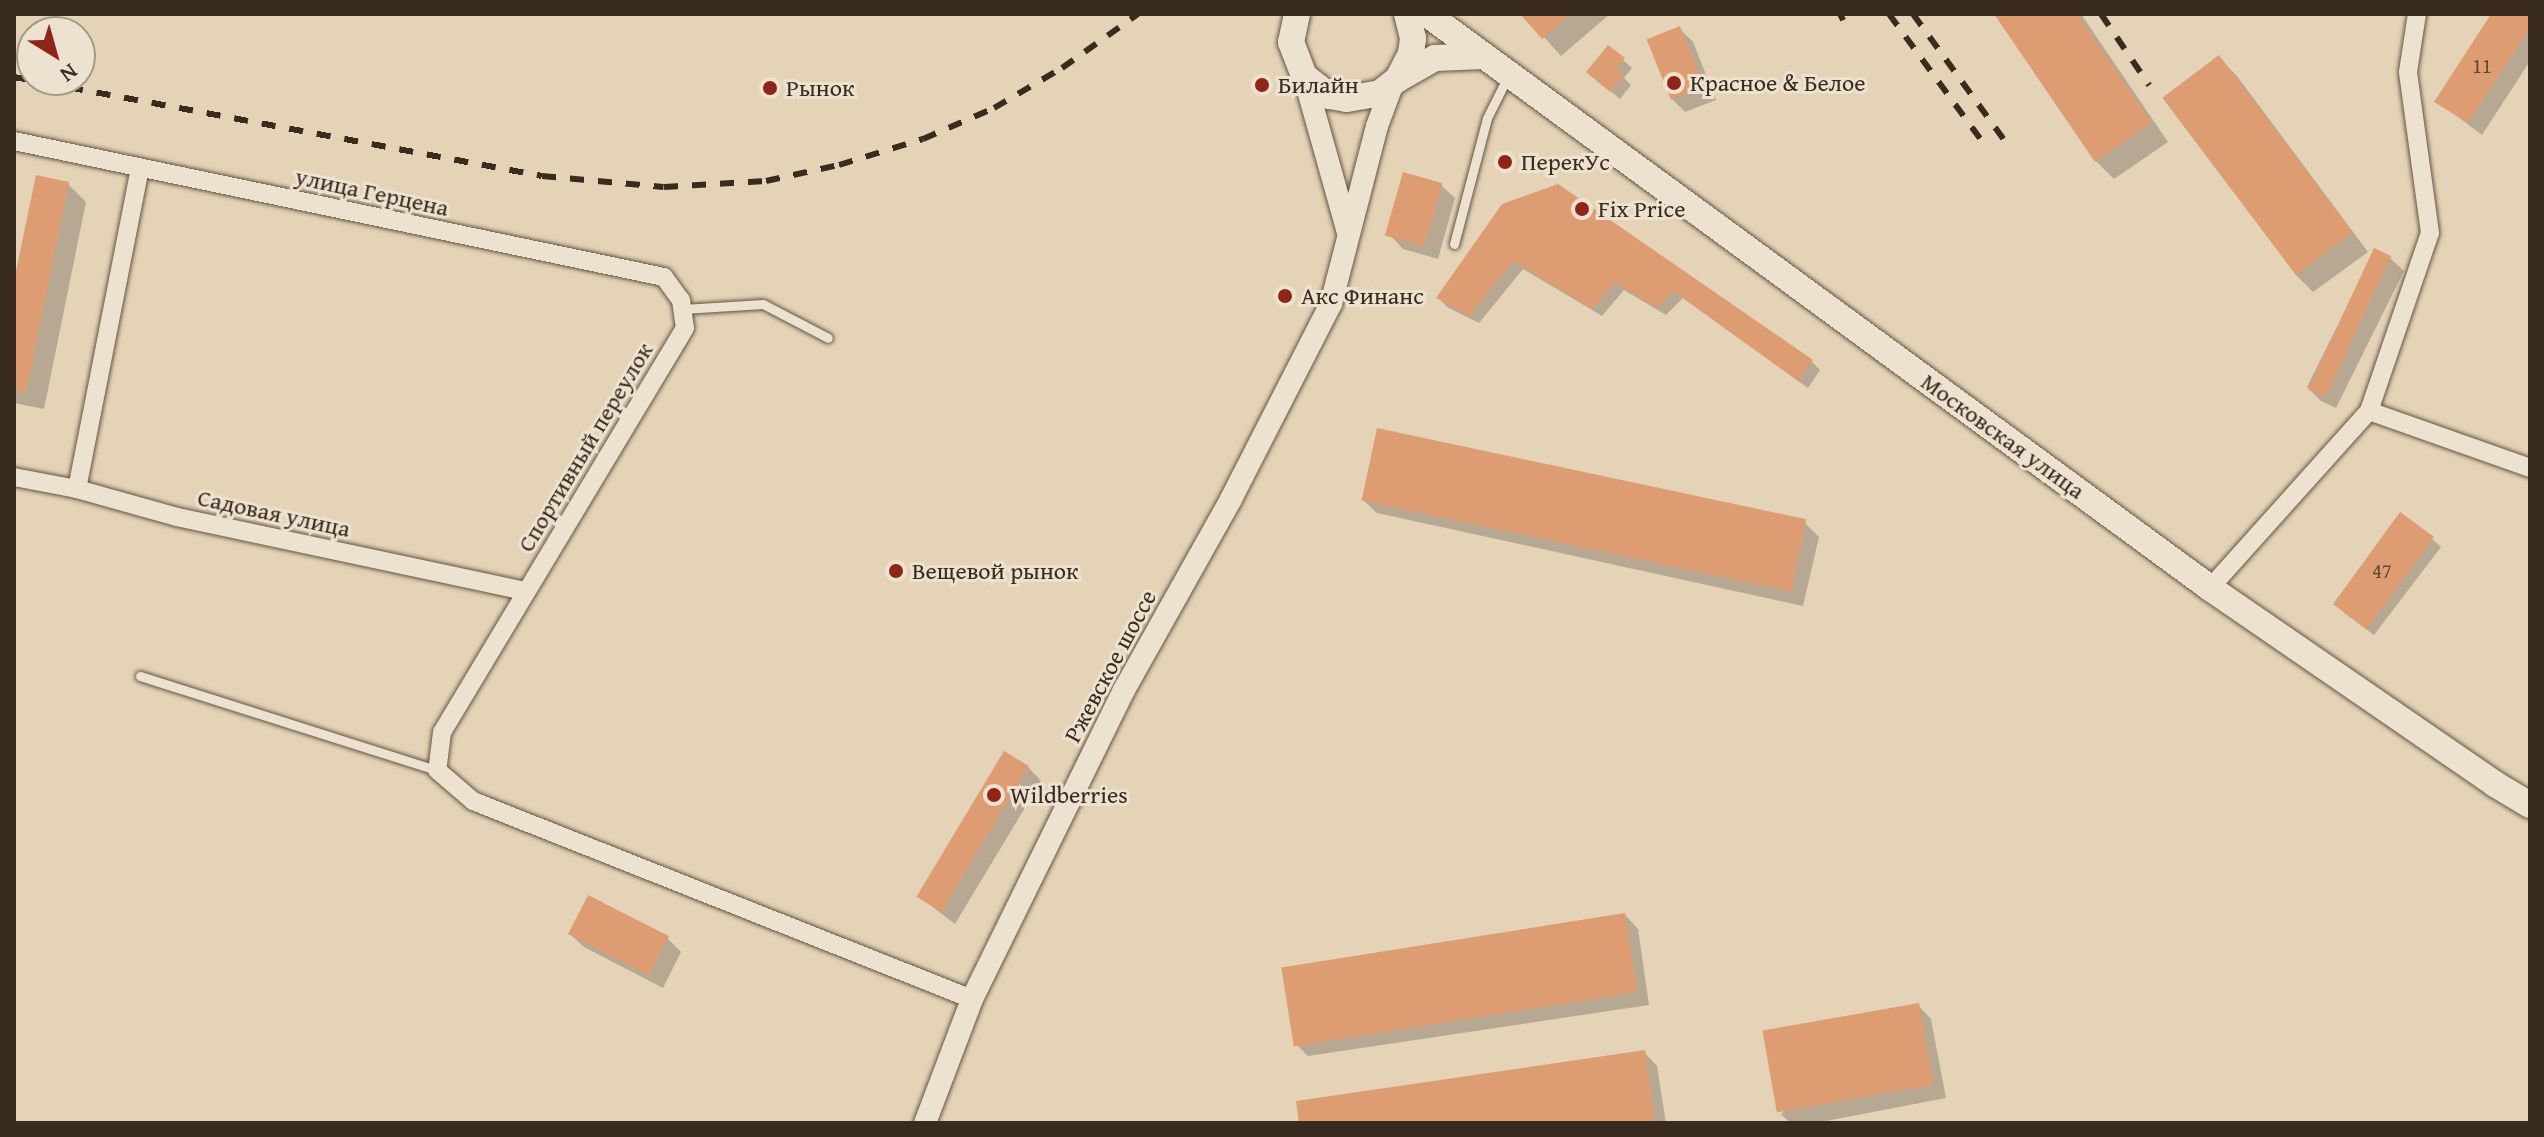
<!DOCTYPE html>
<html>
<head>
<meta charset="utf-8">
<style>
	body { margin:0 }
	#map { position:relative; width:2544px; height:1137px; overflow:hidden; background:#e4d3b7; font-family:"Gentium Book Plus",serif }
	div>[style] { position:absolute }
	.shadow>* { inset:0; background:#0003 }
	.building>* { inset:0; background:#de9c72; transform-origin:0 0 }
	.roads { filter:drop-shadow(0 0 2px #645544) drop-shadow(0 0 2px #645544) }
	.service>* { height:9px; margin:-4.5px; padding:0 4.5px; transform-origin:4.5px; border-radius:4.5px; background:#ede2d0 }
	.minor>* { height:18px; margin:-9px; padding:0 9px; transform-origin:9px; border-radius:9px; background:#ede2d0 }
	.tertiary>* { height:22px; margin:-11px; padding:0 11px; transform-origin:11px; border-radius:11px; background:#ede2d0 }
	.secondary>* { height:26px; margin:-13px; padding:0 13px; transform-origin:13px; border-radius:13px; background:#ede2d0 }
	.rail>* { height:6px; margin-top:-3px; transform-origin:0; background:repeating-linear-gradient(90deg,#392b1e 0 14px,transparent 0 28px) }
	.dots>* { width:22px; height:22px; translate:-50% -50%; box-sizing:border-box; border:4px solid #ede2d0; border-radius:50% }
	span { translate:-50% -50%; white-space:nowrap; text-align:center; line-height:1.15; -webkit-text-stroke:6px #ede2d0; paint-order:stroke }
	.number-label { font-size:20px; color:#624733 }
	.number-label span { -webkit-text-stroke-width:0 }
	.poi-label { font-size:24px; color:#392b1e }
	.left { translate:0 -50%; text-align:left }
	.street-label { font-size:24px; color:#392b1e }
	.frame { position:absolute; inset:0; border:16px solid #392b1e; pointer-events:none }
	.north { position:absolute; left:16px; top:16px; width:80px; height:80px; box-sizing:border-box; background:#ede2d0; border:2px solid #a59989; border-radius:50%; rotate:143deg; font-size:22px; font-weight:700; line-height:32px; text-align:center; color:#392b1e }
	.north::after { content:''; display:block; margin:auto; width:28px; height:36px; background:#8f2418; clip-path:polygon(50% 0,100% 100%,50% 72%,0 100%) }
</style>
</head>
<body>
<div id="map">
	<div class="shadow">
		<div style="clip-path:polygon(1523px 14px,1610px 14px,1561px 56px)"></div>
		<div style="clip-path:polygon(1996px 14px,2081px 14px,2168px 142px,2114px 179px,2096px 161px)"></div>
		<div style="clip-path:polygon(2493px 14px,2530px 14px,2530px 61px,2482px 135px,2437px 101px)"></div>
		<div style="clip-path:polygon(1679px 28px,1693px 42px,1716px 100px,1685px 112px,1672px 99px)"></div>
		<div style="clip-path:polygon(2219px 58px,2237px 76px,2368px 252px,2313px 292px,2295px 274px)"></div>
		<div style="clip-path:polygon(1623px 60px,1632px 68px,1624px 78px,1631px 85px,1620px 99px,1597px 80px)"></div>
		<div style="clip-path:polygon(68px 184px,86px 202px,44px 409px,14px 403px,14px 291px)"></div>
		<div style="clip-path:polygon(1441px 185px,1455px 198px,1438px 259px,1403px 249px,1390px 235px)"></div>
		<div style="clip-path:polygon(1557px 186px,1812px 362px,1820px 370px,1808px 388px,1683px 298px,1666px 315px,1624px 290px,1602px 316px,1523px 269px,1479px 323px,1447px 307px,1439px 298px)"></div>
		<div style="clip-path:polygon(2375px 250px,2390px 258px,2404px 271px,2336px 408px,2321px 401px,2307px 387px)"></div>
		<div style="clip-path:polygon(1363px 500px,1805px 523px,1819px 537px,1803px 606px,1377px 513px)"></div>
		<div style="clip-path:polygon(2432px 539px,2441px 547px,2374px 635px,2343px 612px)"></div>
		<div style="clip-path:polygon(1028px 767px,1041px 781px,955px 924px,918px 896px)"></div>
		<div style="clip-path:polygon(1625px 915px,1638px 929px,1649px 1005px,1308px 1056px,1295px 1043px)"></div>
		<div style="clip-path:polygon(570px 934px,668px 939px,681px 952px,663px 988px,584px 947px)"></div>
		<div style="clip-path:polygon(1918px 1005px,1931px 1019px,1946px 1098px,1816px 1123px,1790px 1123px,1781px 1114px)"></div>
		<div style="clip-path:polygon(1644px 1052px,1657px 1066px,1666px 1123px,1301px 1123px)"></div>
	</div>
	<div class="building">
		<div style="clip-path:polygon(1520px 14px,1571px 14px,1542px 39px)"></div>
		<div style="clip-path:polygon(1994px 14px,2077px 14px,2152px 123px,2095px 162px)"></div>
		<div style="clip-path:polygon(2491px 14px,2530px 14px,2530px 28px,2468px 123px,2434px 102px)"></div>
		<div style="left:1680px;top:26px;width:65px;height:36px;rotate:68deg"></div>
		<div style="clip-path:polygon(1608px 45px,1625px 58px,1616px 69px,1624px 75px,1610px 92px,1586px 72px)"></div>
		<div style="left:2219px;top:55px;width:222px;height:71px;rotate:53deg"></div>
		<div style="left:1403px;top:172px;width:41px;height:66px;rotate:16deg"></div>
		<div style="clip-path:polygon(36px 175px,69px 182px,26px 392px,14px 390px,14px 281px)"></div>
		<div style="clip-path:polygon(1558px 184px,1813px 360px,1798px 381px,1673px 291px,1657px 308px,1615px 283px,1592px 309px,1514px 261px,1469px 316px,1436px 298px,1502px 204px)"></div>
		<div style="left:2374px;top:248px;width:19px;height:156px;rotate:25deg"></div>
		<div style="left:1377px;top:428px;width:439px;height:74px;rotate:12deg"></div>
		<div style="left:2400px;top:512px;width:42px;height:114px;rotate:36deg"></div>
		<div style="left:1004px;top:751px;width:29px;height:170px;rotate:31deg"></div>
		<div style="left:588px;top:895px;width:91px;height:44px;rotate:27deg"></div>
		<div style="left:1625px;top:913px;width:80px;height:348px;rotate:81deg"></div>
		<div style="left:1919px;top:1003px;width:83px;height:159px;rotate:80deg"></div>
		<div style="clip-path:polygon(1645px 1050px,1655px 1123px,1299px 1123px,1296px 1101px)"></div>
	</div>
	<div class="roads">
		<div class="service">
			<div style="left:1454px;top:244px;width:130px;rotate:-75.3deg"></div>
			<div style="left:1487px;top:118px;width:45px;rotate:-63.4deg"></div>
			<div style="left:683px;top:309px;width:80px;rotate:-3.6deg"></div>
			<div style="left:763px;top:304px;width:73px;rotate:27.6deg"></div>
			<div style="left:140px;top:676px;width:312px;rotate:17.6deg"></div>
		</div>
		<div class="minor">
			<div style="left:14px;top:141px;width:664px;rotate:11.82deg"></div>
			<div style="left:664px;top:277px;width:29px;rotate:54deg"></div>
			<div style="left:681px;top:300px;width:28px;rotate:82deg"></div>
			<div style="left:685px;top:328px;width:471px;rotate:121deg"></div>
			<div style="left:442px;top:732px;width:38px;rotate:97deg"></div>
			<div style="left:437px;top:770px;width:48px;rotate:40.7deg"></div>
			<div style="left:473px;top:801px;width:537px;rotate:21.64deg"></div>
			<div style="left:2369px;top:411px;width:171px;rotate:19.5deg"></div>
			<div style="left:14px;top:477px;width:64px;rotate:10.8deg"></div>
			<div style="left:77px;top:489px;width:104px;rotate:15.6deg"></div>
			<div style="left:177px;top:517px;width:357px;rotate:12deg"></div>
			<div style="left:77px;top:489px;width:327px;rotate:-78.9deg"></div>
			<div style="left:2210px;top:588px;width:238px;rotate:-48.1deg"></div>
			<div style="left:2369px;top:411px;width:188px;rotate:-71.1deg"></div>
			<div style="left:2430px;top:233px;width:162px;rotate:-97.8deg"></div>
			<div style="left:2408px;top:72px;width:59px;rotate:-81.2deg"></div>
		</div>
		<div class="tertiary">
			<div style="left:1304px;top:76px;width:163px;rotate:74.3deg"></div>
			<div style="left:925px;top:1123px;width:133px;rotate:-69.2deg"></div>
			<div style="left:972px;top:999px;width:344px;rotate:-63.8deg"></div>
			<div style="left:1124px;top:690px;width:219px;rotate:-60.7deg"></div>
			<div style="left:1231px;top:499px;width:219px;rotate:-62.9deg"></div>
			<div style="left:1331px;top:304px;width:184px;rotate:-75.5deg"></div>
			<div style="left:1377px;top:126px;width:46px;rotate:-69.6deg"></div>
		</div>
		<div class="secondary">
			<div style="left:1297px;top:14px;width:29px;rotate:102deg"></div>
			<div style="left:1291px;top:42px;width:36px;rotate:69deg"></div>
			<div style="left:1304px;top:76px;width:33px;rotate:38deg"></div>
			<div style="left:1330px;top:96px;width:17px;rotate:10deg"></div>
			<div style="left:1347px;top:99px;width:34px;rotate:-10deg"></div>
			<div style="left:1380px;top:93px;width:23px;rotate:-38deg"></div>
			<div style="left:1398px;top:79px;width:29px;rotate:-63deg"></div>
			<div style="left:1411px;top:53px;width:15px;rotate:-82deg"></div>
			<div style="left:1413px;top:38px;width:25px;rotate:-104deg"></div>
			<div style="left:1427px;top:14px;width:971px;rotate:36.24deg"></div>
			<div style="left:2210px;top:588px;width:346px;rotate:34.5deg"></div>
			<div style="left:2495px;top:784px;width:41px;rotate:31deg"></div>
			<div style="left:1398px;top:79px;width:43px;rotate:-29.6deg"></div>
			<div style="left:1435px;top:58px;width:48px;rotate:-2.4deg"></div>
		</div>
	</div>
	<div class="rail">
		<div style="left:1840px;top:14px;width:7px;rotate:63deg"></div>
		<div style="left:1889px;top:14px;width:157px;rotate:53.8deg"></div>
		<div style="left:1913px;top:14px;width:162px;rotate:54.1deg"></div>
		<div style="left:2101px;top:14px;width:86px;rotate:55.9deg"></div>
		<div style="left:14px;top:77px;width:537px;rotate:10.62deg"></div>
		<div style="left:542px;top:176px;width:122px;rotate:5.2deg"></div>
		<div style="left:664px;top:187px;width:102px;rotate:-3.4deg"></div>
		<div style="left:766px;top:181px;width:75px;rotate:-12.4deg"></div>
		<div style="left:839px;top:165px;width:88px;rotate:-17.2deg"></div>
		<div style="left:923px;top:139px;width:77px;rotate:-23.6deg"></div>
		<div style="left:994px;top:108px;width:79px;rotate:-30.5deg"></div>
		<div style="left:1062px;top:68px;width:93px;rotate:-35.4deg"></div>
	</div>
	<div class="dots">
		<div style="left:1674px;top:83px;background:#8f2418"></div>
		<div style="left:1262px;top:85px;background:#8f2418"></div>
		<div style="left:770px;top:88px;background:#8f2418"></div>
		<div style="left:1505px;top:162px;background:#8f2418"></div>
		<div style="left:1582px;top:209px;background:#8f2418"></div>
		<div style="left:1285px;top:296px;background:#8f2418"></div>
		<div style="left:896px;top:571px;background:#8f2418"></div>
		<div style="left:994px;top:795px;background:#8f2418"></div>
	</div>
	<div class="number-label">
		<span style="left:2482px;top:65px">11</span>
		<span style="left:2382px;top:570px">47</span>
	</div>
	<div class="poi-label">
		<span class="left" style="left:1690px;top:83px">Красное &amp; Белое</span>
		<span class="left" style="left:1278px;top:85px">Билайн</span>
		<span class="left" style="left:786px;top:88px">Рынок</span>
		<span class="left" style="left:1521px;top:162px">ПерекУс</span>
		<span class="left" style="left:1598px;top:209px">Fix Price</span>
		<span class="left" style="left:1301px;top:296px">Акс Финанс</span>
		<span class="left" style="left:912px;top:571px">Вещевой рынок</span>
		<span class="left" style="left:1010px;top:795px">Wildberries</span>
	</div>
	<div class="street-label">
		<span style="left:372px;top:192px;rotate:12deg">улица Герцена</span>
		<span style="left:2003px;top:436px;rotate:36deg">Московская улица</span>
		<span style="left:585px;top:447px;rotate:-59deg">Спортивный переулок</span>
		<span style="left:274px;top:513px;rotate:12deg">Садовая улица</span>
		<span style="left:1110px;top:666px;rotate:-62deg">Ржевское шоссе</span>
	</div>
	<div class="frame"></div>
	<div class="north">N</div>
</div>
</body>
</html>
